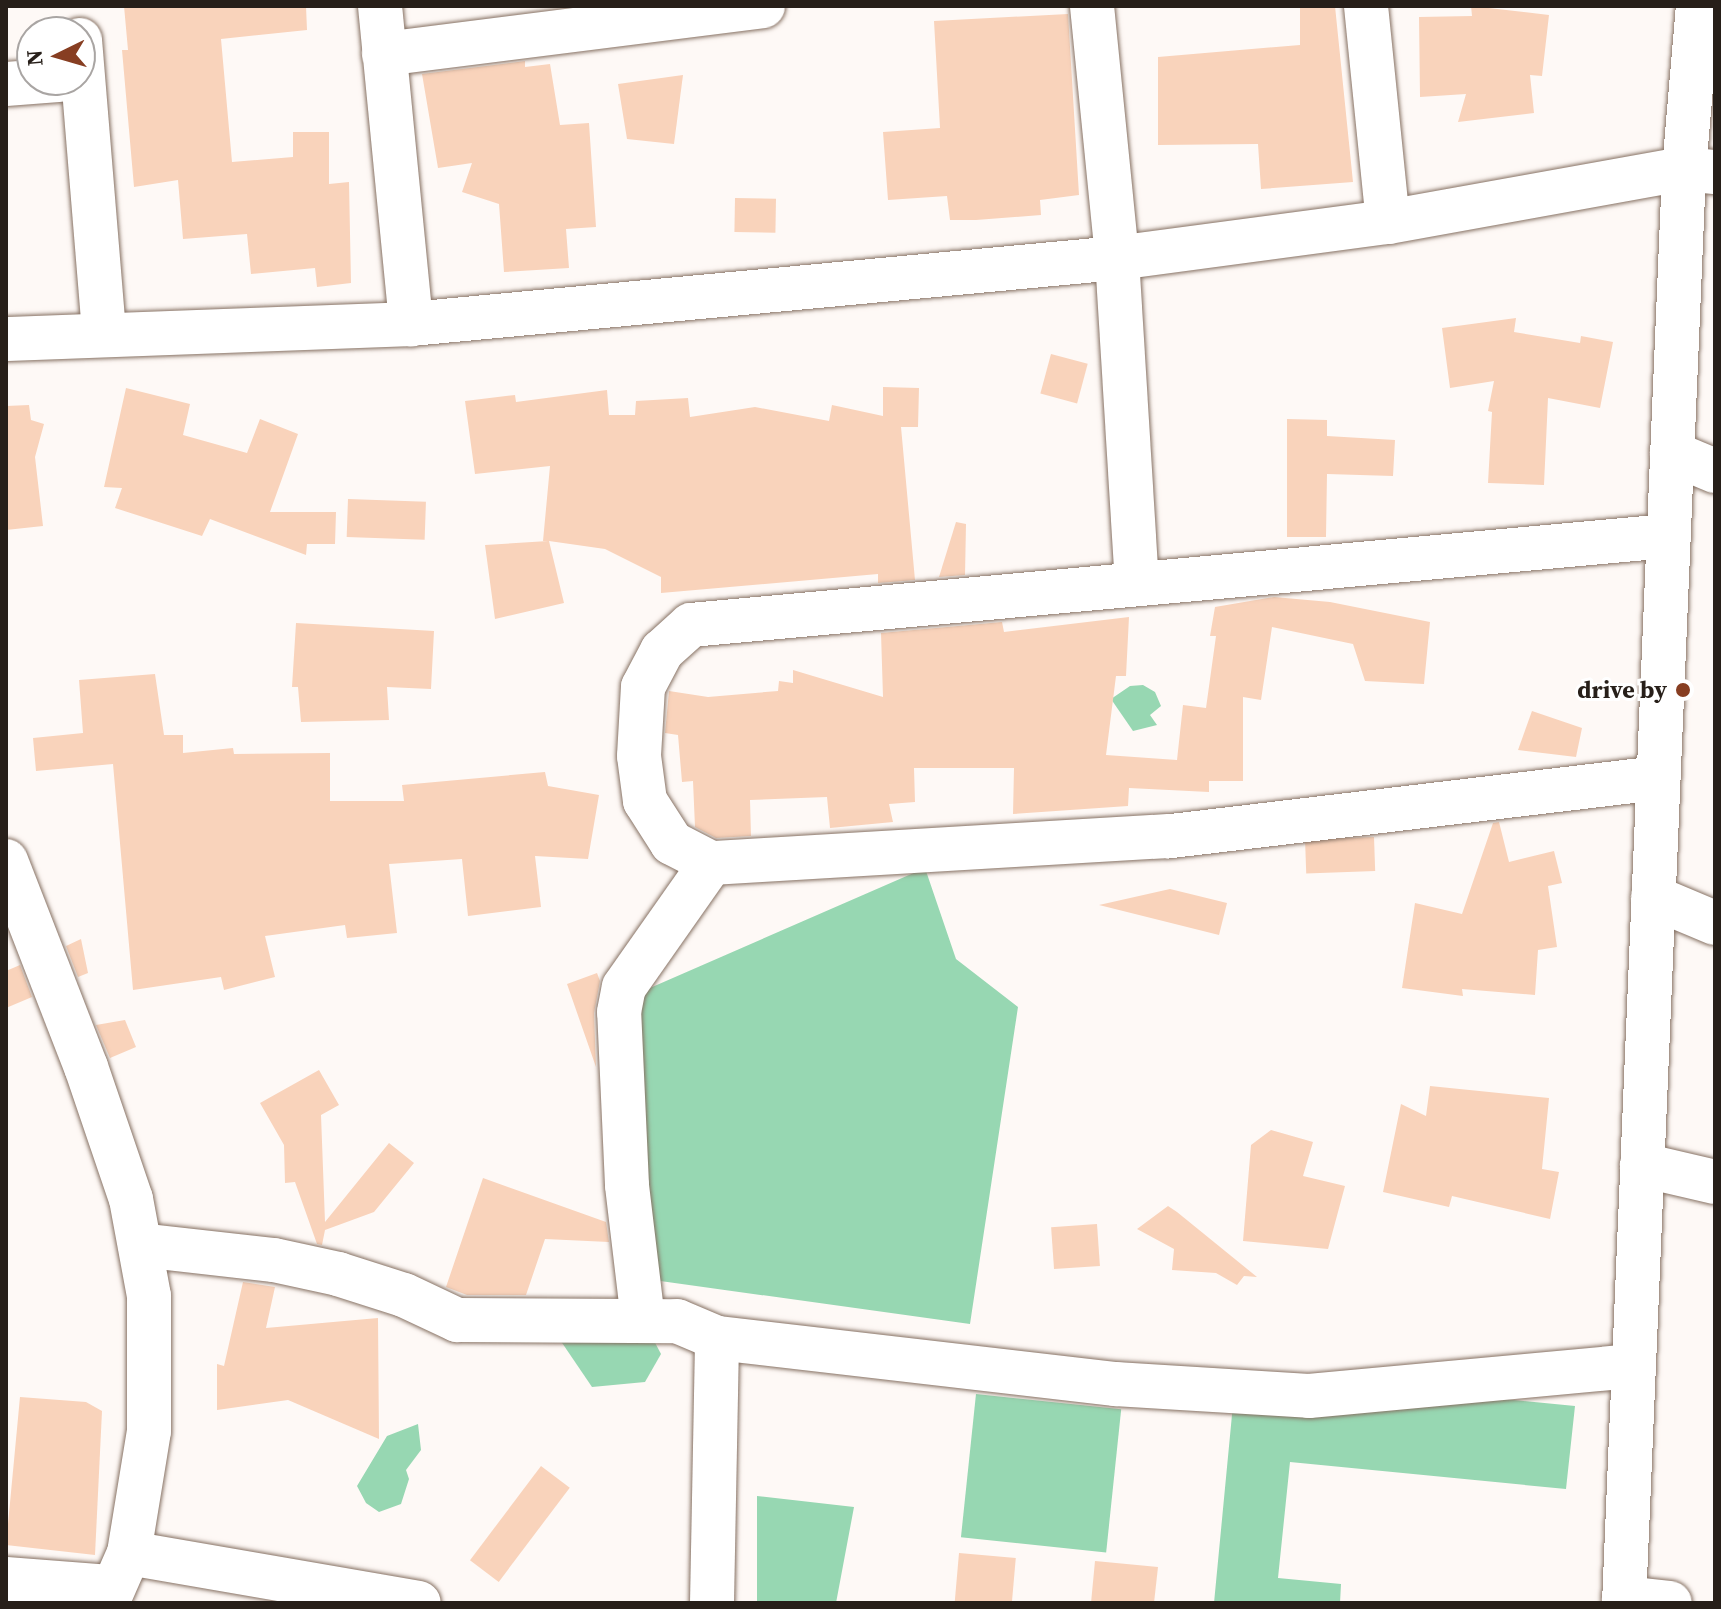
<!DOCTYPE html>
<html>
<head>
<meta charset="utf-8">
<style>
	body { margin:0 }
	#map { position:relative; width:1721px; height:1609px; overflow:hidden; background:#fef9f6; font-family:"Source Serif 4",serif }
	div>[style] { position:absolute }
	.green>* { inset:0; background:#97d7b2; transform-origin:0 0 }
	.building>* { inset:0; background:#f9d3bb; transform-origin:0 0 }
	.roads { filter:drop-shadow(0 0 2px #877264) drop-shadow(0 0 2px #877264) }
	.minor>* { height:44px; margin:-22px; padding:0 22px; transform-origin:22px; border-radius:22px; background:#fff }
	.dots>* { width:22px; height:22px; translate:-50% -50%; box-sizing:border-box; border:4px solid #fff; border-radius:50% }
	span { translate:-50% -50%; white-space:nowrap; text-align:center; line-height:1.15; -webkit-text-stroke:6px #fff; paint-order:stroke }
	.poi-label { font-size:24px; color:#271f19; font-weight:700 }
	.right { translate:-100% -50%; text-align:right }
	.frame { position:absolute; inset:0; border:8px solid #271f19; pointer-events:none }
	.north { position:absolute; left:16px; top:16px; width:80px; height:80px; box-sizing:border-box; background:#fff; border:2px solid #a9a5a3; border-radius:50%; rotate:265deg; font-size:22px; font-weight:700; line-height:32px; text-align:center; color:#271f19 }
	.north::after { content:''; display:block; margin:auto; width:28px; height:36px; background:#873e22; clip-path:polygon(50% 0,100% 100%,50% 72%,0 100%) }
</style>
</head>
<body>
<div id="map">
	<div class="green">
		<div style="clip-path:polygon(1143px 685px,1155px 692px,1161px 706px,1150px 715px,1157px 725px,1133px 731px,1111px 699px,1130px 686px)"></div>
		<div style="clip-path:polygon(925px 868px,956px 959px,1018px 1007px,970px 1324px,646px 1279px,627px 998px)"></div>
		<div style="clip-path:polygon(554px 1331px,651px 1335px,661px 1354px,645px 1382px,592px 1387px)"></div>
		<div style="clip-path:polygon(1236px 1373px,1575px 1406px,1566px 1489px,1290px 1462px,1278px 1578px,1341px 1584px,1340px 1603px,1214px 1603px)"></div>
		<div style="left:976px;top:1394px;width:146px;height:144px;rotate:6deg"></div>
		<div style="clip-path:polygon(418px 1424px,421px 1450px,406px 1470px,409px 1479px,401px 1504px,379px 1512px,366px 1503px,357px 1486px,387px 1436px)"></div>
		<div style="clip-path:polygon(757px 1496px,854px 1507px,836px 1603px,757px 1603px)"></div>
	</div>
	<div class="building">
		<div style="clip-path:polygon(124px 6px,306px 6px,307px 30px,221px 39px,232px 162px,293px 157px,293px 132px,329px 132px,329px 184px,349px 182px,351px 283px,317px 287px,315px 268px,251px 274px,247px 234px,183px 239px,178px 180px,134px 187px,122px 50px,128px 50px)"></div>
		<div style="clip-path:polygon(1335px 6px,1353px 182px,1261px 189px,1258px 144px,1158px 145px,1158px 57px,1300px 45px,1300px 7px)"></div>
		<div style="clip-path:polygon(1471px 6px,1549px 15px,1542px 76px,1530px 75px,1534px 113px,1458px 122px,1466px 94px,1420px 97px,1419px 17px,1472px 16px)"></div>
		<div style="clip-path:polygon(1068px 14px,1079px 195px,1040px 200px,1041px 215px,976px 220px,950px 220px,947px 196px,888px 200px,883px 132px,940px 128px,934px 21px)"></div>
		<div style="clip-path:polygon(525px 61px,525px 67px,550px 64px,560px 125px,589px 123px,596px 227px,566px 229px,569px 268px,504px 272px,499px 204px,462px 192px,472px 163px,438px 168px,422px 74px)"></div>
		<div style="clip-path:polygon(683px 75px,674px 144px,627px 139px,618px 84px)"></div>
		<div style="left:735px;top:198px;width:41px;height:34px;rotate:1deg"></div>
		<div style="clip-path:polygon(1516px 318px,1514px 332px,1580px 343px,1581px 336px,1613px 342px,1600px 408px,1548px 398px,1544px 485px,1488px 483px,1492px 412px,1488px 411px,1494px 381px,1450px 388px,1442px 328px)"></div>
		<div style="left:1051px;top:354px;width:38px;height:41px;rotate:15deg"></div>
		<div style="clip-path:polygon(883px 387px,919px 388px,918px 427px,901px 427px,915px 580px,878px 583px,878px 574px,661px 593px,661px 577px,605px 549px,549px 541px,564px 603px,495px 619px,485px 545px,548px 541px,543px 541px,550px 466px,475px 474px,465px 401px,515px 395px,516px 402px,607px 390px,609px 415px,635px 415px,636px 401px,688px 398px,690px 417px,755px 407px,829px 421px,832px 405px,883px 416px)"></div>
		<div style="clip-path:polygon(126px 388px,190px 404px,183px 435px,247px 453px,260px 419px,298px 434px,270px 512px,336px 512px,335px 544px,307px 544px,306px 555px,210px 519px,202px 536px,115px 508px,122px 488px,104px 487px)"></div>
		<div style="clip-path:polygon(29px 405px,31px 420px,44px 424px,35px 457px,43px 526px,6px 530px,6px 406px)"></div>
		<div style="clip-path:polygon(1287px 419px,1327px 420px,1327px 436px,1395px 440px,1393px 476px,1327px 474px,1326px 537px,1287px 537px)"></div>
		<div style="left:348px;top:499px;width:78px;height:38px;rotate:2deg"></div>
		<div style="clip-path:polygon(956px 522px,966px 524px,965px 575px,939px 577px)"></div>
		<div style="clip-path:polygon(1274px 597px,1330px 602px,1430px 622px,1424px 684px,1365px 681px,1353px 644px,1272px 627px,1261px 700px,1243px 697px,1243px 781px,1209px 781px,1209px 792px,1129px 788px,1128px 806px,1013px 814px,1014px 768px,914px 768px,915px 802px,889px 804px,893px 822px,830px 828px,827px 797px,750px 800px,751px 836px,716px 838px,695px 827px,693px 781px,682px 782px,678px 735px,665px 733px,669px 691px,708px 697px,778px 691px,779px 681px,793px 683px,793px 670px,883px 697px,881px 633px,1002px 622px,1004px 632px,1129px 617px,1126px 676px,1116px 676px,1106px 755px,1177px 760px,1183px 705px,1206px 708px,1216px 636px,1210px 636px,1215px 607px)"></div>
		<div style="clip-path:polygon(296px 623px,434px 631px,431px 689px,387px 687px,389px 720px,301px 722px,298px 687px,292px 687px)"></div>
		<div style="clip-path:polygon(155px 674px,164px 735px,183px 735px,183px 753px,233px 748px,234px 754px,330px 753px,330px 801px,404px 801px,402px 785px,545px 772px,548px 786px,599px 795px,588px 859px,535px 856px,541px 907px,468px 916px,462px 859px,389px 864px,397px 933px,347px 938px,345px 925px,265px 936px,275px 977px,224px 990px,221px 977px,133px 990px,113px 764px,36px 771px,33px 738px,83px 733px,79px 680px)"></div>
		<div style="clip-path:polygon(1532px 711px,1582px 728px,1576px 757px,1518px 750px)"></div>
		<div style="clip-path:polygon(1499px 822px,1509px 862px,1554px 851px,1562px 883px,1548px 886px,1557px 947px,1538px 950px,1535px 995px,1462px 989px,1463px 996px,1402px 988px,1415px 903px,1462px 914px,1493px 823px)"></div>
		<div style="left:1374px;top:837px;width:34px;height:69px;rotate:88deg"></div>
		<div style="clip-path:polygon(1170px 889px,1227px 903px,1219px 935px,1099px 905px)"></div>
		<div style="clip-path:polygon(81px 939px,88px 973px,78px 977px,66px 946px)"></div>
		<div style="clip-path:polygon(20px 965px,32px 997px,6px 1008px,6px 971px)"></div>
		<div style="clip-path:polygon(597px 973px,600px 981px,594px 1013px,596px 1067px,567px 984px)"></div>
		<div style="clip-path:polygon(125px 1020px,136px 1047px,110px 1058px,96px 1025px)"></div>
		<div style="clip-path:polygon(319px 1070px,339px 1105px,321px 1115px,325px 1222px,389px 1143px,414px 1163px,374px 1212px,325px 1230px,322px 1245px,317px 1244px,295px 1182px,285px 1183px,284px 1145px,260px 1103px)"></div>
		<div style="clip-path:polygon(1430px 1086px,1549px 1098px,1542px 1169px,1559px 1172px,1550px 1219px,1452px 1196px,1449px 1207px,1383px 1192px,1401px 1104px,1426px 1116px)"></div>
		<div style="clip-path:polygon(1271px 1130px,1313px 1142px,1303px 1176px,1345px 1186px,1328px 1249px,1243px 1241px,1251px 1145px)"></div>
		<div style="clip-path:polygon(483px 1178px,606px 1222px,609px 1242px,545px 1239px,526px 1295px,467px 1295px,446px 1287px)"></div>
		<div style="clip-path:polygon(1168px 1206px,1177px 1212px,1257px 1277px,1244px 1276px,1237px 1285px,1216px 1273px,1172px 1270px,1174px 1249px,1137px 1229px)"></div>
		<div style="left:1097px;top:1224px;width:42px;height:46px;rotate:86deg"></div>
		<div style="clip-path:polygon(243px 1282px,275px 1287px,266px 1328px,378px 1318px,379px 1439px,288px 1400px,217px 1410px,217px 1364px,224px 1366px)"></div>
		<div style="clip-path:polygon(20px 1397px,86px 1402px,102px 1411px,95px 1555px,6px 1545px)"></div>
		<div style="left:541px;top:1466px;width:36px;height:118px;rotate:37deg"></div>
		<div style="left:959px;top:1553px;width:57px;height:50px;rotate:5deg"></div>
		<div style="clip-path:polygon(1095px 1561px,1158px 1567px,1154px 1603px,1091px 1603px)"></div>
	</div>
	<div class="roads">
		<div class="minor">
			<div style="left:380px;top:6px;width:320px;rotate:84.4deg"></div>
			<div style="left:1092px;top:6px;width:253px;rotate:84.3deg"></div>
			<div style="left:1117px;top:258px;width:325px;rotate:86.5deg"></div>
			<div style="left:1366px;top:6px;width:217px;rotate:84.2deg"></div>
			<div style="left:80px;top:40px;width:293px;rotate:85.3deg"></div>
			<div style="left:384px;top:54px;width:382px;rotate:-7.2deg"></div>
			<div style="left:6px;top:84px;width:53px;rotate:-4.3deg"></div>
			<div style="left:6px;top:339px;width:405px;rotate:-2.1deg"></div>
			<div style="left:411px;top:324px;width:709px;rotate:-5.34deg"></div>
			<div style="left:1117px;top:258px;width:273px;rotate:-7.6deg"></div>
			<div style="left:1388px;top:222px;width:301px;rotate:-10.2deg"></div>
			<div style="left:1684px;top:169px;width:31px;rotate:6deg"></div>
			<div style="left:1672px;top:453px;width:47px;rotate:22.7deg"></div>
			<div style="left:1658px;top:778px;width:493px;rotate:173.2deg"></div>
			<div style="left:1168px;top:836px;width:458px;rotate:176.6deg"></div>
			<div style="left:711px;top:863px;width:44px;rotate:-152.9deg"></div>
			<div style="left:672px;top:843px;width:50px;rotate:-122.7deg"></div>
			<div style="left:645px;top:801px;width:45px;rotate:-97.6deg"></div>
			<div style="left:639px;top:756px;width:69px;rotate:-86.7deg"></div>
			<div style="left:643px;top:687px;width:41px;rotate:-62.2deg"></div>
			<div style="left:662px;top:651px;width:39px;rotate:-42deg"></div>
			<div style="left:691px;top:625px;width:981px;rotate:-5.21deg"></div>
			<div style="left:6px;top:861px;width:221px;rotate:68.8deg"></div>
			<div style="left:86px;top:1067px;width:139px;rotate:71.2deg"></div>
			<div style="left:131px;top:1199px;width:99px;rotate:79.5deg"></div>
			<div style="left:149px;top:1296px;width:135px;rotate:90deg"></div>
			<div style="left:149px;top:1431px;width:124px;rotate:99.3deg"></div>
			<div style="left:129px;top:1553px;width:55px;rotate:113.7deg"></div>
			<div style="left:1653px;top:897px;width:67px;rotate:22.8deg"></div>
			<div style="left:1642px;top:1165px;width:75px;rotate:13.1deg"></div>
			<div style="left:140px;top:1245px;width:135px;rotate:6.4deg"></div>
			<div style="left:274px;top:1260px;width:66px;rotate:12.3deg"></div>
			<div style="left:338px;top:1274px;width:69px;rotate:17.7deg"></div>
			<div style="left:404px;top:1295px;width:59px;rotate:25.3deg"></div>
			<div style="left:457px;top:1320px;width:220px;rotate:0.3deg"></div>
			<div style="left:677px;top:1321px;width:43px;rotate:23deg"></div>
			<div style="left:643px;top:1320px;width:136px;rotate:-96.8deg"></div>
			<div style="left:627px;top:1185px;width:173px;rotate:-92.6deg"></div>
			<div style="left:619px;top:1012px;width:25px;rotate:-79deg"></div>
			<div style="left:624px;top:987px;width:151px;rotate:-54.9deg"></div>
			<div style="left:129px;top:1553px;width:294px;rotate:9.8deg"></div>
			<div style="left:6px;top:1579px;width:104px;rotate:4.4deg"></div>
			<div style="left:1624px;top:1598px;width:46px;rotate:6.2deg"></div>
			<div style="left:712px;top:1603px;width:265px;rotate:-88.9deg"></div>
			<div style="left:717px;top:1338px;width:401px;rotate:6.6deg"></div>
			<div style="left:1115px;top:1384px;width:194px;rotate:3.5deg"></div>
			<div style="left:1309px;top:1396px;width:326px;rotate:-5.3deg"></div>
			<div style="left:1624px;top:1603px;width:1435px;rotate:-87.6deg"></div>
			<div style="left:1684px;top:169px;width:164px;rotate:-85.1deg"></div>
		</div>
	</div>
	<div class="dots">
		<div style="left:1683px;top:690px;background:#873e22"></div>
	</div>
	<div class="poi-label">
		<span class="right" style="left:1667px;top:690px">drive by</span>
	</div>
	<div class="frame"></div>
	<div class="north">N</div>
</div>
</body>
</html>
